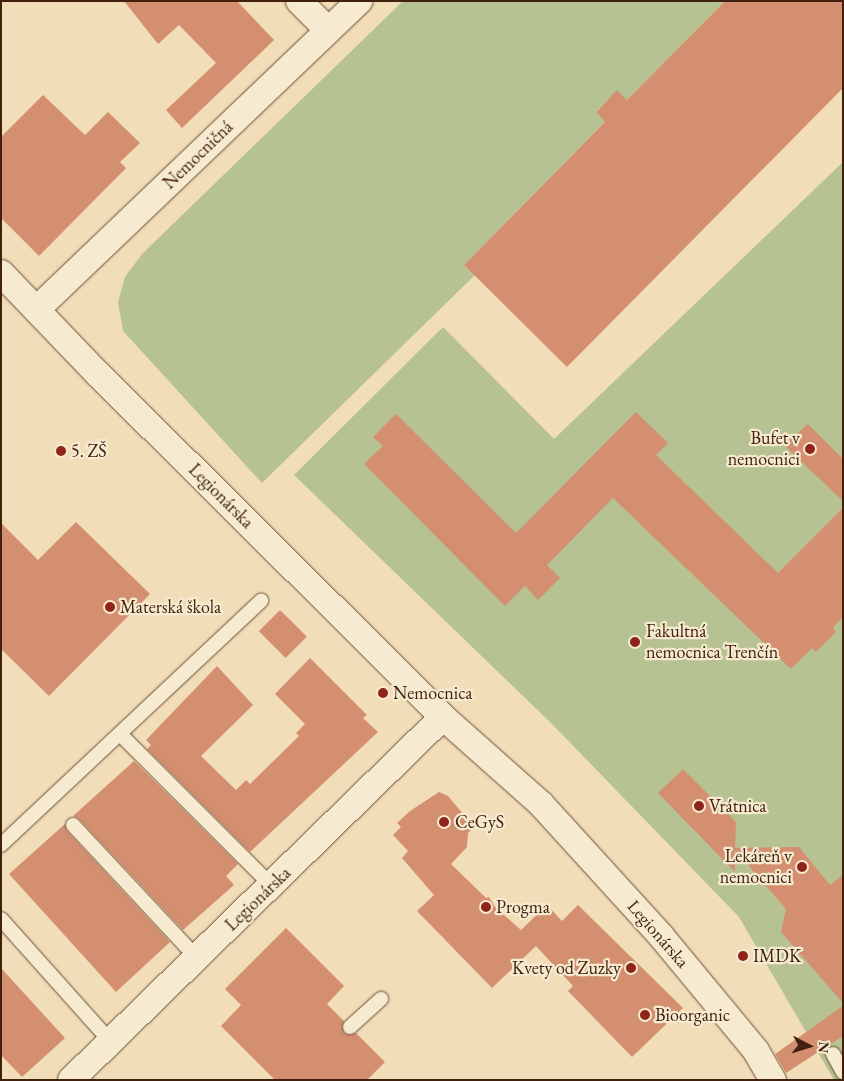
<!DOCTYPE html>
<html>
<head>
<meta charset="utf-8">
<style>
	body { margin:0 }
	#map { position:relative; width:844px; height:1081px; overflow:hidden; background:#f1deb8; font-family:"EB Garamond",serif }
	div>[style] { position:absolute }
	.green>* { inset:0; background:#b6c292 }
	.building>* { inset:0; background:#d38f70; transform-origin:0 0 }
	.roads { filter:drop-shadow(0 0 1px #6d5038) drop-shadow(0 0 1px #6d5038) }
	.service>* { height:14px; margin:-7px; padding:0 7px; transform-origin:7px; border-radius:7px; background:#f6ead1 }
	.minor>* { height:26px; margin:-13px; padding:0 13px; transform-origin:13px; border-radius:13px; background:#f6ead1 }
	.dots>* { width:14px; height:14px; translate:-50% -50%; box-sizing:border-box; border:2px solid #f6ead1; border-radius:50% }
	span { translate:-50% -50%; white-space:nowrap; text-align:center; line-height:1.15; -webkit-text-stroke:4.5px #f6ead1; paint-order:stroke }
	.street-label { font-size:18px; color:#41210d }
	.poi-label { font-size:18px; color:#41210d }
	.right { translate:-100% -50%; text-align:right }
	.left { translate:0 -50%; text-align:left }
	.frame { position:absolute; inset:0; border:2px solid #41210d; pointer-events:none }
	.north { position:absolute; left:784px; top:1021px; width:50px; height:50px; -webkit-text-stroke:4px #f6ead1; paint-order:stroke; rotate:95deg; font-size:14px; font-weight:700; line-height:20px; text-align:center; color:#41210d }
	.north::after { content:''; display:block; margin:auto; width:18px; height:22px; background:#41210d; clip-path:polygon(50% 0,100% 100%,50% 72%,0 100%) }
</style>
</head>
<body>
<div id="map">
	<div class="green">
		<div style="clip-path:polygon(403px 1px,725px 1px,627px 100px,617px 91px,596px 111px,605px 122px,464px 265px,475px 275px,262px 483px,123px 331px,118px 302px,125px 277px,142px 254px)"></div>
		<div style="clip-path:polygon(843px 162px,843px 1080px,834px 1080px,739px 917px,552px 724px,294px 475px,443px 327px,554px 439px)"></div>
	</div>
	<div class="building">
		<div style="clip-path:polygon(124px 1px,237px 1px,274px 40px,182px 128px,166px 110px,216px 63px,179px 25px,158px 44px)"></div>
		<div style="clip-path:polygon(725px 1px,843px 1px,843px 88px,567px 367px,464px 265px,605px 122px,596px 112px,617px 90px,627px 100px)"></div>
		<div style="clip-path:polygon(43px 95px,85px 135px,108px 112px,140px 143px,120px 162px,126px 168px,39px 256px,1px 218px,1px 137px)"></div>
		<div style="clip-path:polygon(636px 412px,668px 443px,656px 455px,778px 573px,843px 508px,843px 617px,833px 627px,836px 632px,816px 652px,812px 648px,791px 669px,613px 498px,547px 565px,560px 578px,538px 600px,525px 586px,505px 606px,364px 464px,383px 446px,373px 437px,396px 414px,516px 533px)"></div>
		<div style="clip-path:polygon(808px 424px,843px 459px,843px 501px,784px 445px)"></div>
		<div style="clip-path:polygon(76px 522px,150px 594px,49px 696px,1px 649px,1px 523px,38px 560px)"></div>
		<div style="left:280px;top:610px;width:38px;height:30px;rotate:45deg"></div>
		<div style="clip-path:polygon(310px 658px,367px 715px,363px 718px,378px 732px,250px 852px,147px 749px,151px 745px,146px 740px,217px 666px,253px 705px,201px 756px,236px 790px,246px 780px,250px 784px,299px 736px,296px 733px,305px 724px,275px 694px)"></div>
		<div style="clip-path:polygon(134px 761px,238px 864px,226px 876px,234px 885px,183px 930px,79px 819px,73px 816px)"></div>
		<div style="clip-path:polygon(683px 769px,736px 822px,735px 848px,799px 847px,830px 885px,843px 875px,843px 1003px,781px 932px,786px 909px,735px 850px,735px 872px,658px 793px)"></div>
		<div style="clip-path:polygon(439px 792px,448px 796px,474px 827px,468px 833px,467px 847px,451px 864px,486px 898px,489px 897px,495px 907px,521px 930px,547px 905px,562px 921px,578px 905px,683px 1008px,632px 1057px,568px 991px,573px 986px,536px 946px,492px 988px,417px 911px,434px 895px,402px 858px,408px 851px,393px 835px,401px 827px,397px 823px,410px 811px)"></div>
		<div style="clip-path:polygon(65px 824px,67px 831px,170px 942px,116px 992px,9px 874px)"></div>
		<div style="clip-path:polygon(286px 928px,344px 986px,327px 1004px,344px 1021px,344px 1033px,356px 1033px,385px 1062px,367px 1080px,275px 1080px,221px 1026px,241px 1005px,225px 989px)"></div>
		<div style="clip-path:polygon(1px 968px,65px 1038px,22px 1077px,1px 1055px)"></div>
		<div style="clip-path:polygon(843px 1006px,843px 1036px,786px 1073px,775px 1054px)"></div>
	</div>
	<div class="roads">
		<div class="service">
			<div style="left:120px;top:734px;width:215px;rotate:45deg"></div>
			<div style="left:73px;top:825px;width:182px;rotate:47deg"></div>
			<div style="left:1px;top:845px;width:357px;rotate:-43.2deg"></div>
			<div style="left:1px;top:919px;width:164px;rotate:48.2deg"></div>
			<div style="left:350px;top:1027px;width:42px;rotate:-42.1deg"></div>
			<div style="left:833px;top:1054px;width:21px;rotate:61deg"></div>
		</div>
		<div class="minor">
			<div style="left:299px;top:1px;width:41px;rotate:45deg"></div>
			<div style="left:1px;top:273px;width:139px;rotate:46.2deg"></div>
			<div style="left:97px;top:373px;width:488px;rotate:44.8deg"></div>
			<div style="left:443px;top:717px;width:131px;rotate:41.6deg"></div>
			<div style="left:541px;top:804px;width:178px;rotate:47.7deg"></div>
			<div style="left:661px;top:936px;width:149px;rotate:50.4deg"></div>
			<div style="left:756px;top:1051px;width:34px;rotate:60deg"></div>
			<div style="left:37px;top:309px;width:446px;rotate:-43.7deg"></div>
			<div style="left:71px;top:1080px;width:520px;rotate:-44.3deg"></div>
		</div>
	</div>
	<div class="dots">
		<div style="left:810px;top:449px;background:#8f2418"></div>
		<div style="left:61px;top:451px;background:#8f2418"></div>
		<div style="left:110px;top:607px;background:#8f2418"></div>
		<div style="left:635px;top:642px;background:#8f2418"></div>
		<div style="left:383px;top:693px;background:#8f2418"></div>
		<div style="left:699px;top:806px;background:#8f2418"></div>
		<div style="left:444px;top:822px;background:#8f2418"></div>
		<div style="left:802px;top:867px;background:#8f2418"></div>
		<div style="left:486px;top:907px;background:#8f2418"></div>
		<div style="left:743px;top:956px;background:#8f2418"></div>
		<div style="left:631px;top:968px;background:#8f2418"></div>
		<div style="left:645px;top:1015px;background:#8f2418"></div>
	</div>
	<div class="street-label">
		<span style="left:198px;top:155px;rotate:-44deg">Nemocničná</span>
		<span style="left:221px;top:496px;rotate:45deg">Legionárska</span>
		<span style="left:258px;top:899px;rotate:-44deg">Legionárska</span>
		<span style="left:658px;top:934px;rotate:49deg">Legionárska</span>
	</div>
	<div class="poi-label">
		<span class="right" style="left:800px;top:449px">Bufet v<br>nemocnici</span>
		<span class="left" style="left:71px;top:451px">5. ZŠ</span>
		<span class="left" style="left:120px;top:607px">Materská škola</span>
		<span class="left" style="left:646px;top:642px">Fakultná<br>nemocnica Trenčín</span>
		<span class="left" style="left:393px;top:693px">Nemocnica</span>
		<span class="left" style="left:709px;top:806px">Vrátnica</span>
		<span class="left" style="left:455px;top:822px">CeGyS</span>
		<span class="right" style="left:792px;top:867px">Lekáreň v<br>nemocnici</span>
		<span class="left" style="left:496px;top:907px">Progma</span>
		<span class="left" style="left:753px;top:956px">IMDK</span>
		<span class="right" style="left:621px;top:968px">Kvety od Zuzky</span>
		<span class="left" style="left:655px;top:1015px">Bioorganic</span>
	</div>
	<div class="frame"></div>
	<div class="north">N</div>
</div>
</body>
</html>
